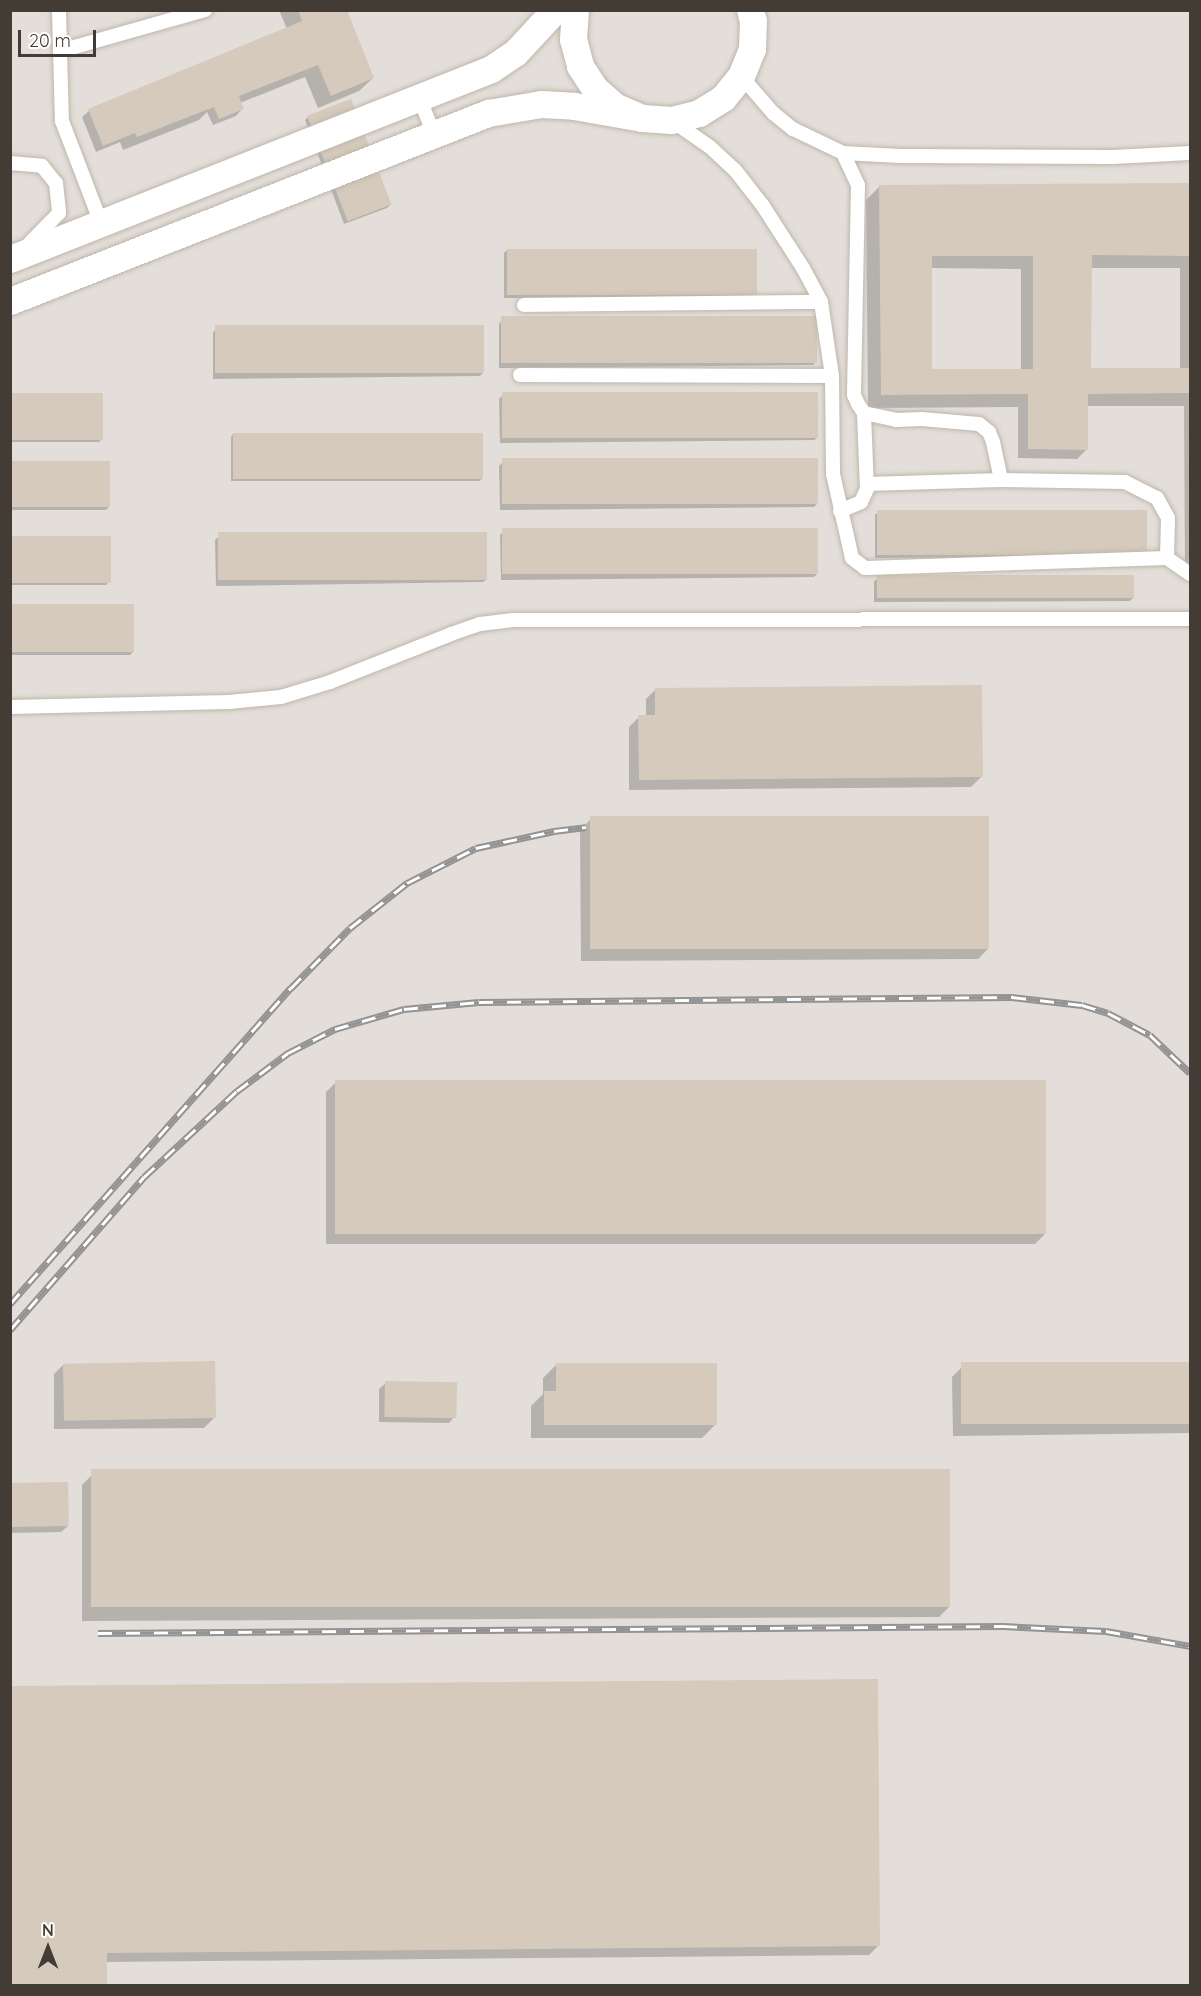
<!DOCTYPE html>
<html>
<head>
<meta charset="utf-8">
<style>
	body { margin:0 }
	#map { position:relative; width:1201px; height:1996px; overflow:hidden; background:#f1ece4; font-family:Quicksand,sans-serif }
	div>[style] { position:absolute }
	.industrial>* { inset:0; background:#e3ded9; transform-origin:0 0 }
	.shadow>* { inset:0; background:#0003 }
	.building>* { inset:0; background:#d5cabc; transform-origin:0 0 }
	.roads { filter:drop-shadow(0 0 2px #bfb6aa) drop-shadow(0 0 2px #bfb6aa) }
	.lane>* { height:14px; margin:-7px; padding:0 7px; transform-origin:7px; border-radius:7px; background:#fff }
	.street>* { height:27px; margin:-13.5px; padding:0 13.5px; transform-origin:13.5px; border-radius:13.5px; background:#fff }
	.rail>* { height:7px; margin-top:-3.5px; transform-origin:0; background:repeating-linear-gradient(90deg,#fff 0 14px,#939393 0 28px); box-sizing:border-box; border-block:2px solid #939393 }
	span { translate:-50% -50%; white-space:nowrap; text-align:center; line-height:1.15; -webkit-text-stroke:5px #fff; paint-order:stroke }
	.frame { position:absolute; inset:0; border:12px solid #433c34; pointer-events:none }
	.north { position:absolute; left:18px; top:1918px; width:60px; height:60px; -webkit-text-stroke:4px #fff; paint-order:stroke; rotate:0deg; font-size:16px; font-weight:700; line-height:24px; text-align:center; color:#433c34 }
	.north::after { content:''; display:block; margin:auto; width:21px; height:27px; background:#433c34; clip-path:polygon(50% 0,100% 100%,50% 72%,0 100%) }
	.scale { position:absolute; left:18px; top:30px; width:78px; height:27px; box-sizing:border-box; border:3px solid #433c34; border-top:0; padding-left:8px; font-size:18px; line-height:21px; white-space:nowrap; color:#433c34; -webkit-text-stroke:4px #fff; paint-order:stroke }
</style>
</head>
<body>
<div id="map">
	<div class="industrial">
		<div style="left:11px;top:11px;width:1179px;height:1974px"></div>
	</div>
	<div class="shadow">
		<div style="clip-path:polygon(279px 10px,346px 10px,373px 78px,359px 91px,318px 108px,305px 77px,240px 103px,242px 109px,236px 116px,213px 125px,207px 112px,199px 120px,123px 150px,120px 142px,96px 152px,82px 117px,89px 111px,287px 29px)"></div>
		<div style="clip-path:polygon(308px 117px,390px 205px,387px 208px,344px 224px,305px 120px)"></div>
		<div style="clip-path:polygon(evenodd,1190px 184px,1190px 574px,1185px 575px,1184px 406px,1087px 406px,1087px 449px,1077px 459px,1018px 458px,1018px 407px,868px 408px,866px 200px,880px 186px,1190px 184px,931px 268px,1021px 269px,1021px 370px,930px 370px,931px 268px,1190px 184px,1090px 268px,1180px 268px,1180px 370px,1090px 369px,1090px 268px)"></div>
		<div style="clip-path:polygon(507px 250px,756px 250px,753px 298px,504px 298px,504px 253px)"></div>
		<div style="clip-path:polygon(501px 321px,816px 362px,813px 365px,499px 368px,499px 324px)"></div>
		<div style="clip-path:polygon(215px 330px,483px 373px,480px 376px,213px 379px,213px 333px)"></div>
		<div style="clip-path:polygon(10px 395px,102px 439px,99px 442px,10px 442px)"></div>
		<div style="clip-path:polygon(502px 396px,817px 438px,814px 440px,500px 443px,499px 399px)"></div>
		<div style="clip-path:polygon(233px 434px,482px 479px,479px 481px,231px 481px,231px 437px)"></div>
		<div style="clip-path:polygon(10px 462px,109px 507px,106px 510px,10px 510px)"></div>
		<div style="clip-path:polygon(502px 463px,817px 504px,814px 507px,500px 510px,499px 466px)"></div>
		<div style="clip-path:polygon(878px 512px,1143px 557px,875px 558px,875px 515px)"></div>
		<div style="clip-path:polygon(503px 532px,817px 574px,814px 577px,501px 580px,500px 535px)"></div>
		<div style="clip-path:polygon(218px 537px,486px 580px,483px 582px,216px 586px,215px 540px)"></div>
		<div style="clip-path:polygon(10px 538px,109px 582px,106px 585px,10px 585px)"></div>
		<div style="clip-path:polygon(877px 579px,1133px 598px,1130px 601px,874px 602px,874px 581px)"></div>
		<div style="clip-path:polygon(10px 607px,133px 652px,130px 655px,10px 655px)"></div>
		<div style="clip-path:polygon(656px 689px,981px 777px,971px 787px,629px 790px,629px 727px,639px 717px,646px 717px,646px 699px)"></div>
		<div style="clip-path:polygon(590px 820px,988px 949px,978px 959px,581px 961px,580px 830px)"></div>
		<div style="clip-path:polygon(336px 1082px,1045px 1234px,1035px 1244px,326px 1244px,326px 1092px)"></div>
		<div style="clip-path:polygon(64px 1364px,214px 1418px,204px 1428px,54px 1429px,54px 1374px)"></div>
		<div style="clip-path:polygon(1190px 1364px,1190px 1433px,953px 1436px,952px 1377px,962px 1367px)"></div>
		<div style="clip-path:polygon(556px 1365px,715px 1425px,702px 1438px,531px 1438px,531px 1406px,543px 1394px,543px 1378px)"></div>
		<div style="clip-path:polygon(386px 1383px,455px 1416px,449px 1423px,379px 1422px,379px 1389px)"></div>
		<div style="clip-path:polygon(92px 1475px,949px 1607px,939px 1617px,82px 1621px,82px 1485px)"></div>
		<div style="clip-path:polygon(10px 1485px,68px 1526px,61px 1532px,10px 1533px)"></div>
		<div style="clip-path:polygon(10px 1688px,879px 1945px,869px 1955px,106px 1962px)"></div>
	</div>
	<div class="building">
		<div style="clip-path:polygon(298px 10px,347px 10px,374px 78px,331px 96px,318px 65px,239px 96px,244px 109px,219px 119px,214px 107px,137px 137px,135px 133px,103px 146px,88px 109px,302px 21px)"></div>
		<div style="left:351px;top:99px;width:113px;height:47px;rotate:69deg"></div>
		<div style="clip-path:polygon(evenodd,1190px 183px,1190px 256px,1092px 255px,1091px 368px,1190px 368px,1190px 393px,1088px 394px,1088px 450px,1028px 449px,1028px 394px,881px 395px,879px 185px,1190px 183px,932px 256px,1033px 256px,1033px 369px,932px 369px,932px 256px)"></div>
		<div style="left:507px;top:249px;width:250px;height:46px"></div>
		<div style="left:817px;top:316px;width:47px;height:316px;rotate:90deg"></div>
		<div style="left:484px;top:325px;width:48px;height:269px;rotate:90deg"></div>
		<div style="left:818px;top:392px;width:46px;height:316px;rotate:90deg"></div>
		<div style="left:10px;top:393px;width:93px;height:47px"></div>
		<div style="left:233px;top:433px;width:250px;height:46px"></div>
		<div style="left:818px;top:458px;width:46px;height:316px;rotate:90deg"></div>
		<div style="left:10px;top:461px;width:100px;height:46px"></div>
		<div style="left:877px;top:510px;width:270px;height:45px"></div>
		<div style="left:818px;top:528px;width:46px;height:316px;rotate:90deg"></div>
		<div style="left:487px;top:532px;width:48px;height:269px;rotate:90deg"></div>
		<div style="left:10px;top:536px;width:101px;height:47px"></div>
		<div style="left:1134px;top:575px;width:23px;height:257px;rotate:90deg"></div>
		<div style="left:134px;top:604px;width:48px;height:124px;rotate:90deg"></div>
		<div style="clip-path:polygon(982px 685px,983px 777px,639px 780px,638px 715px,655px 715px,655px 688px)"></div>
		<div style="left:989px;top:816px;width:133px;height:399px;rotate:90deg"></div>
		<div style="left:1046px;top:1080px;width:154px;height:711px;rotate:90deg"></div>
		<div style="left:215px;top:1361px;width:57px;height:152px;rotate:89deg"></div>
		<div style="left:1190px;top:1362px;width:62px;height:229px;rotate:90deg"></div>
		<div style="clip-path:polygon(556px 1363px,717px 1363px,717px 1425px,544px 1425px,544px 1391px,556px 1391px)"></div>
		<div style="left:385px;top:1381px;width:72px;height:36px;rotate:1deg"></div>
		<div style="left:950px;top:1469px;width:138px;height:859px;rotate:90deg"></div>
		<div style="left:68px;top:1482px;width:44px;height:58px;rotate:89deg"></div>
		<div style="clip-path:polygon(878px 1679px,880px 1946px,107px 1953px,107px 1986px,10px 1986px,10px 1686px)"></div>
	</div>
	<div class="roads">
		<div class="lane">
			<div style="left:59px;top:10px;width:111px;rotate:88.5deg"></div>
			<div style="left:62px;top:121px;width:109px;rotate:69.1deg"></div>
			<div style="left:60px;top:51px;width:151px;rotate:-15.8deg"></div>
			<div style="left:741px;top:76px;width:49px;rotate:49.1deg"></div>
			<div style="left:773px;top:113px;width:26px;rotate:39deg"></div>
			<div style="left:793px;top:129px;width:55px;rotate:25.6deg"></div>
			<div style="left:843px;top:153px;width:58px;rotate:3deg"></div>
			<div style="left:901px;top:156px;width:212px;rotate:0.3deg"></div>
			<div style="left:1113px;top:157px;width:77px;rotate:-3deg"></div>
			<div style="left:419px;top:97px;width:40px;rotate:68deg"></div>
			<div style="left:671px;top:120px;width:47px;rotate:34.7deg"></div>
			<div style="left:710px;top:147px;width:34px;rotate:43deg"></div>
			<div style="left:735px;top:170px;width:46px;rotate:52.1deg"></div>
			<div style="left:763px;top:206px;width:74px;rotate:57.2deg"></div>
			<div style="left:803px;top:268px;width:38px;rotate:62deg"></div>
			<div style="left:821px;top:302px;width:75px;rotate:81.5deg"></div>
			<div style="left:832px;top:376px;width:98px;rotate:89.4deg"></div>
			<div style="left:833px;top:474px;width:86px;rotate:77.3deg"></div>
			<div style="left:852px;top:558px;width:16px;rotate:38deg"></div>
			<div style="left:865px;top:568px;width:302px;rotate:-1.9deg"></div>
			<div style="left:843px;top:153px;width:35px;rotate:65deg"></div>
			<div style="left:858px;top:185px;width:210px;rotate:91.1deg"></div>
			<div style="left:854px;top:395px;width:10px;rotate:66deg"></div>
			<div style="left:858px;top:404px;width:11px;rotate:56deg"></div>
			<div style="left:864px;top:413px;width:33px;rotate:12deg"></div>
			<div style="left:896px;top:420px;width:26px;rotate:-2deg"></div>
			<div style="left:922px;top:419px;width:57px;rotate:5deg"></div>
			<div style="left:979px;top:424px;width:13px;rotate:39deg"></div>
			<div style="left:989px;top:432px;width:11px;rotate:68deg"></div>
			<div style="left:993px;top:442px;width:39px;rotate:78deg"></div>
			<div style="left:10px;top:163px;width:32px;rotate:5deg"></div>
			<div style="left:42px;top:166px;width:22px;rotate:51deg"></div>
			<div style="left:56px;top:183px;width:30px;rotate:84deg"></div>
			<div style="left:59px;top:213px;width:43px;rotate:134.1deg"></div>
			<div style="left:524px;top:305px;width:297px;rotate:-0.6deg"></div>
			<div style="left:520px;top:375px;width:312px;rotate:0.2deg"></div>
			<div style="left:867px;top:484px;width:134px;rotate:-1.7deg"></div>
			<div style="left:1001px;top:480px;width:124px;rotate:0.9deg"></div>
			<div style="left:1125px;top:482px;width:36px;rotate:27deg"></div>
			<div style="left:1157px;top:498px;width:23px;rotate:61deg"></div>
			<div style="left:1168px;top:518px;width:40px;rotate:91.4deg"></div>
			<div style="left:1167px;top:558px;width:28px;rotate:35deg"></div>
			<div style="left:840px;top:511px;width:23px;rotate:-23deg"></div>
			<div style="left:861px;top:502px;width:14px;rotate:-65deg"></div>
			<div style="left:867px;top:489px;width:76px;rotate:-92.3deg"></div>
			<div style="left:10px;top:707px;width:219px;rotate:-1.3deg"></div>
			<div style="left:229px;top:702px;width:52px;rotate:-5.5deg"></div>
			<div style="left:281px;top:697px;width:51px;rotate:-17deg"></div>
			<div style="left:330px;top:682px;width:130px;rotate:-21.6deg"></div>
			<div style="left:451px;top:634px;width:31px;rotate:-19deg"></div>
			<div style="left:480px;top:624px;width:33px;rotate:-7deg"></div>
			<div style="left:513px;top:620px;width:677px;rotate:-0.08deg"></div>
		</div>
		<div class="street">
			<div style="left:575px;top:10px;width:29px;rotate:94deg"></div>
			<div style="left:573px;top:39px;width:28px;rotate:75deg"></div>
			<div style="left:580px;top:66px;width:27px;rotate:57deg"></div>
			<div style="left:595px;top:89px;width:28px;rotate:41deg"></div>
			<div style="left:616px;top:107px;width:28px;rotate:23deg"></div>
			<div style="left:642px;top:118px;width:29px;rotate:4deg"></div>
			<div style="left:671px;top:120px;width:29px;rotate:-14deg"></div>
			<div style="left:699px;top:113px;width:28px;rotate:-32deg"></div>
			<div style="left:723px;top:98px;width:28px;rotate:-51deg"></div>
			<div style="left:741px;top:76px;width:29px;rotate:-68deg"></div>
			<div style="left:752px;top:49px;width:28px;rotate:-88deg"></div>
			<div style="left:753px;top:21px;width:11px;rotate:-105deg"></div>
			<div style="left:10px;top:259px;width:517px;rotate:-21.55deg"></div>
			<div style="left:491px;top:69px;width:29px;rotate:-34deg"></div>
			<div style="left:515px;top:53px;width:59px;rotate:-47.1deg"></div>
			<div style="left:10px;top:301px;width:514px;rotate:-21.47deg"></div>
			<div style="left:488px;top:113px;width:54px;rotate:-9.6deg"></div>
			<div style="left:541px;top:104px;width:33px;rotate:3deg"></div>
			<div style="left:574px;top:106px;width:69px;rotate:10deg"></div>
		</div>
	</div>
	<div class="rail">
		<div style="left:10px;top:1304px;width:423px;rotate:-48.4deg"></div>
		<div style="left:291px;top:988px;width:84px;rotate:-45.5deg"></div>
		<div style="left:350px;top:928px;width:73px;rotate:-38.3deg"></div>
		<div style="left:407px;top:883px;width:77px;rotate:-26.9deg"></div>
		<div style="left:476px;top:848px;width:80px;rotate:-12.3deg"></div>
		<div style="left:554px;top:831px;width:32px;rotate:-7deg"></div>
		<div style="left:10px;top:1330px;width:203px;rotate:-48.8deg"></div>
		<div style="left:144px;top:1177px;width:127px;rotate:-42.8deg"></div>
		<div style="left:237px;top:1091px;width:64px;rotate:-36.7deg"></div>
		<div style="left:288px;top:1053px;width:53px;rotate:-27.1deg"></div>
		<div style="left:335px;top:1029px;width:72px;rotate:-16.2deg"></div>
		<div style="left:404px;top:1009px;width:75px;rotate:-5.3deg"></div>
		<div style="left:479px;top:1002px;width:533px;rotate:-0.54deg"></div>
		<div style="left:1012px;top:997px;width:70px;rotate:6.5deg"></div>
		<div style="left:1082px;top:1005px;width:27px;rotate:17deg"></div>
		<div style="left:1108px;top:1013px;width:47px;rotate:27.6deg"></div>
		<div style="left:1150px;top:1035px;width:55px;rotate:43.5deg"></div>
		<div style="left:98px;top:1633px;width:905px;rotate:-0.44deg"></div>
		<div style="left:1003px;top:1626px;width:103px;rotate:2.8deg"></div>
		<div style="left:1106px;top:1631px;width:85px;rotate:10.1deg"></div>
	</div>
	<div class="frame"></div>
	<div class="north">N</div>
	<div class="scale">20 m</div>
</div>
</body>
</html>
